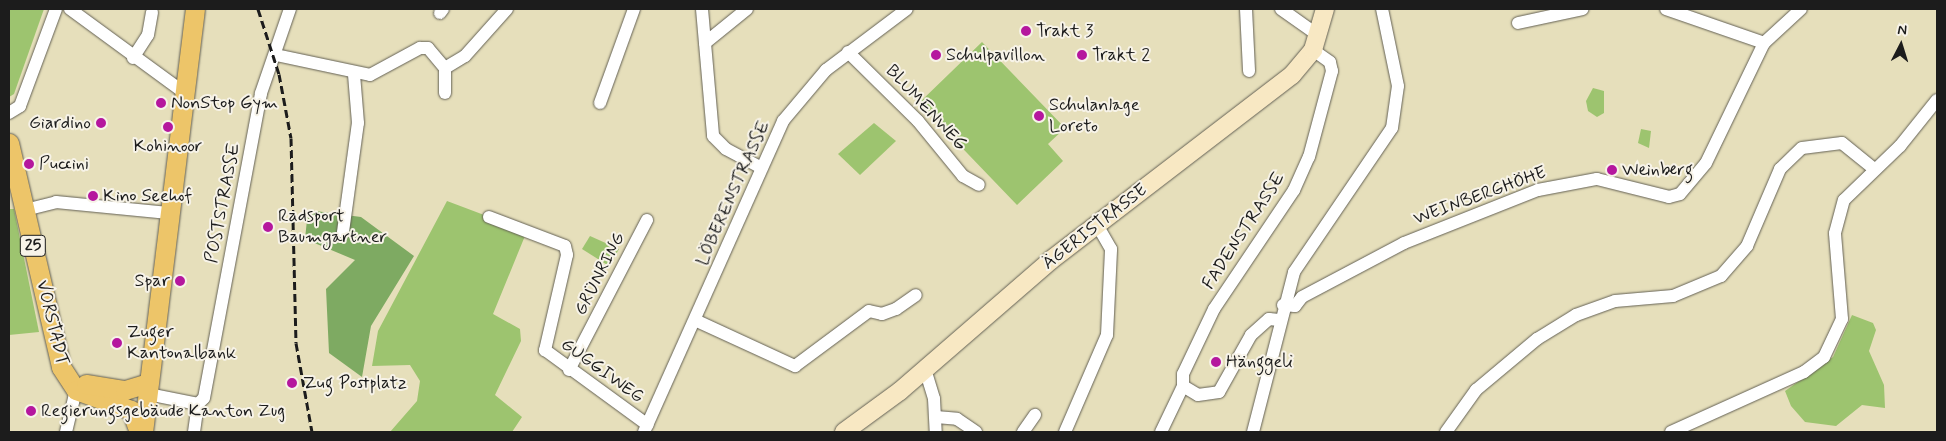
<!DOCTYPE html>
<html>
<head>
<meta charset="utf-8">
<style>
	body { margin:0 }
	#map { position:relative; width:1946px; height:441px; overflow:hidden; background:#e6dfbb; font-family:Mynerve,sans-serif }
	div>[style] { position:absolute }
	.green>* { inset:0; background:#9dc46f }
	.forest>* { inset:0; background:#7eaa62 }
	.roads { filter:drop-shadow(0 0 1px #636054) drop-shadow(0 0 1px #636054) }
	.street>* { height:12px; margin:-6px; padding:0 6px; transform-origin:6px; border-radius:6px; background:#fff }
	.secondary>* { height:18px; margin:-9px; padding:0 9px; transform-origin:9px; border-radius:9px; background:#f8e8c3 }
	.primary>* { height:19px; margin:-9.5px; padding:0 9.5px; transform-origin:9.5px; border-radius:9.5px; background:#edc569 }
	.rail>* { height:3px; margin-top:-1.5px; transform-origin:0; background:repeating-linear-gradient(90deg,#1c1c1c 0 8px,transparent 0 12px) }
	.dots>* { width:14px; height:14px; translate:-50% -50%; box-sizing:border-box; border:2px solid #f7f3e8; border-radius:50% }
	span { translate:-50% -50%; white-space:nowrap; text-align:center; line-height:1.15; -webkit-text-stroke:4px #f7f3e8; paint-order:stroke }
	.shield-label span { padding:1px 4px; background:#f7f3e8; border:1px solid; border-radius:4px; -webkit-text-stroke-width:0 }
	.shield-label { font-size:16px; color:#1c1c1c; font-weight:700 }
	.poi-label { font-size:18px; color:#1c1c1c }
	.left { translate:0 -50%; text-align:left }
	.right { translate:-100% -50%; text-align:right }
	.street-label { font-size:18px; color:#1c1c1c }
	.frame { position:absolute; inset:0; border:10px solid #1c1c1c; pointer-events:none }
	.north { position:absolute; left:1876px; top:20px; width:50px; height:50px; -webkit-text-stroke:4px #f7f3e8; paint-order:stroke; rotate:5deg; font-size:14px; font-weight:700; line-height:20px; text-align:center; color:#1c1c1c }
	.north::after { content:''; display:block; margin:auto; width:18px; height:22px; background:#1c1c1c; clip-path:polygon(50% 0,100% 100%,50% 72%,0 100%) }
</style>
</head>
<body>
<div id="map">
	<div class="green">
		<div style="clip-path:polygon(9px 9px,44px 9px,14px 94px,9px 97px)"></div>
		<div style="clip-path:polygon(982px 42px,1065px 128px,1048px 144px,1063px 161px,1017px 205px,919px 103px)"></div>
		<div style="clip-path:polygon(1593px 88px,1604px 91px,1604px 113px,1597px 117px,1588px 111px,1586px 101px)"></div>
		<div style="clip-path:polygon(874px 123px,896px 141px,860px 175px,838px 154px)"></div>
		<div style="clip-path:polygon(1641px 129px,1651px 131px,1649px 148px,1638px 143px)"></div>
		<div style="clip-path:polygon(447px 201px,527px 231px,493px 314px,520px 329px,521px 341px,495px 395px,522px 417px,512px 432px,390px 432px,417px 401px,420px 381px,410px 365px,372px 366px,378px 331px)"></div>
		<div style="clip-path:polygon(9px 209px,14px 209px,39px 332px,9px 335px)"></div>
		<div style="clip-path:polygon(590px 236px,619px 249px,609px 266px,582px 249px)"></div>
		<div style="clip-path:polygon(1852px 315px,1873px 323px,1876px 330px,1869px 351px,1884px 385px,1885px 408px,1862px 405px,1836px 426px,1805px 422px,1791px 406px,1785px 391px,1833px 357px)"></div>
	</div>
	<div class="forest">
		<div style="clip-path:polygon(308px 210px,361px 217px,414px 256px,371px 326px,362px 377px,329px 353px,326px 289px,355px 260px,305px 239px)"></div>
	</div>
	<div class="roads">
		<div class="street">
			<div style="left:70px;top:9px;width:139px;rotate:36.2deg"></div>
			<div style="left:702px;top:9px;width:127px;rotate:85deg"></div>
			<div style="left:713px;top:136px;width:18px;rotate:45deg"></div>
			<div style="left:726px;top:149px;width:40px;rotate:28deg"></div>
			<div style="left:1246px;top:9px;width:62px;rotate:87.2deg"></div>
			<div style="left:1281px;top:9px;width:47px;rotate:35.4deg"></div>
			<div style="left:1666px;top:9px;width:104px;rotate:19.1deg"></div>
			<div style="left:440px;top:13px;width:5px;rotate:-53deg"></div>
			<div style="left:1518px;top:23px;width:66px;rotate:-12.2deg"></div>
			<div style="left:705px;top:43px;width:54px;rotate:-39deg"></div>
			<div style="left:848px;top:52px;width:98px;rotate:44.6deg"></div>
			<div style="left:918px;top:121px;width:71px;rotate:50.7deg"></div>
			<div style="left:963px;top:176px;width:18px;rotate:29deg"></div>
			<div style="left:276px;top:55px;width:96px;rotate:12deg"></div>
			<div style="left:370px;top:75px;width:57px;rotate:-28.4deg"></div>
			<div style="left:420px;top:48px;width:8px"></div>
			<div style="left:428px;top:48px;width:26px;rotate:50deg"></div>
			<div style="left:445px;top:68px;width:25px;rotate:90deg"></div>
			<div style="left:133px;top:58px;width:27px;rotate:-57deg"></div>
			<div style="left:148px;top:35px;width:23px;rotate:-80deg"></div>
			<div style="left:445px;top:68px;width:23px;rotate:-31deg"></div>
			<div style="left:465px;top:56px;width:63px;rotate:-48.2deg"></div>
			<div style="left:600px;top:103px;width:100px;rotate:-70.1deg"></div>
			<div style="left:9px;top:113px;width:13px;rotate:-32deg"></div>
			<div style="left:20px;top:106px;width:103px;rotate:-69.6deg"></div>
			<div style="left:25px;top:210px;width:32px;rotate:-14deg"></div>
			<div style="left:56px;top:202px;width:113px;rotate:5.6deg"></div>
			<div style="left:489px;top:217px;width:81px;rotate:20.9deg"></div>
			<div style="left:565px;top:246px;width:9px;rotate:77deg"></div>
			<div style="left:567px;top:255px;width:98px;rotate:103deg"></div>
			<div style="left:545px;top:350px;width:127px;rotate:36.1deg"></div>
			<div style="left:343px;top:232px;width:110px;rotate:-82.2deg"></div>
			<div style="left:358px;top:123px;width:49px;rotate:-94.7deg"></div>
			<div style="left:1283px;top:305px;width:12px;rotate:5deg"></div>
			<div style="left:1295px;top:306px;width:11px;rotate:-52deg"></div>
			<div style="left:1302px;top:297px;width:115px;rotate:-27.9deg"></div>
			<div style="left:1404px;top:243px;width:144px;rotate:-21.6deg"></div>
			<div style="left:1538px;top:190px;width:60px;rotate:-10.6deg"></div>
			<div style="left:1597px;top:179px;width:74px;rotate:14deg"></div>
			<div style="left:1669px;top:197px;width:11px;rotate:-15deg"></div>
			<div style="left:1680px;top:194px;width:40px;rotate:-50deg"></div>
			<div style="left:1706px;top:163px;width:133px;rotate:-64.2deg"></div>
			<div style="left:1764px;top:43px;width:50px;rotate:-42.6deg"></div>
			<div style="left:697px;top:321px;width:108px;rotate:24.7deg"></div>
			<div style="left:795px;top:366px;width:92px;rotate:-36.6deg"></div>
			<div style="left:869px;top:311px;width:13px;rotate:13deg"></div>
			<div style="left:882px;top:314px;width:15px;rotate:-20deg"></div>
			<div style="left:896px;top:309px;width:24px;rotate:-35deg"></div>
			<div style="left:925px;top:369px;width:31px;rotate:73deg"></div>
			<div style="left:934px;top:399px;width:33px;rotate:87deg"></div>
			<div style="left:569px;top:370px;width:169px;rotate:-62.5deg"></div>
			<div style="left:1183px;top:386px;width:12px;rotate:-90deg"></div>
			<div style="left:1183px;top:374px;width:72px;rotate:-64.5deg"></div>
			<div style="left:1214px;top:309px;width:143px;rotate:-56.1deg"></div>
			<div style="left:1294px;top:190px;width:36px;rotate:-66deg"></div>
			<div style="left:1309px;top:157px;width:89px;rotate:-75deg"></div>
			<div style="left:1332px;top:71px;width:9px;rotate:-103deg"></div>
			<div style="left:1330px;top:62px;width:21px;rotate:-145deg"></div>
			<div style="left:1183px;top:386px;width:17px;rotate:31deg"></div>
			<div style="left:1198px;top:395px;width:21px;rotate:-8deg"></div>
			<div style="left:1219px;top:392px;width:65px;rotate:-60.7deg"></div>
			<div style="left:1251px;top:335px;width:24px;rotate:-42deg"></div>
			<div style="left:1269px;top:319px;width:10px;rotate:6deg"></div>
			<div style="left:148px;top:394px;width:51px;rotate:11.3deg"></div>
			<div style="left:198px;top:404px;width:8px;rotate:-45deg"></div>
			<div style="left:204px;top:398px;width:310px;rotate:-79.4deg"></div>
			<div style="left:261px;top:93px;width:89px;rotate:-71deg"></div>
			<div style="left:936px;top:417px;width:21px;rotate:5deg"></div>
			<div style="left:957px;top:419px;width:23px;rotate:34deg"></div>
			<div style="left:66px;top:432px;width:43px;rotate:-76.6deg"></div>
			<div style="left:194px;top:432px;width:28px;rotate:-82deg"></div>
			<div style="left:644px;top:432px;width:341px;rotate:-65.9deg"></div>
			<div style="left:783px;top:121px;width:67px;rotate:-49.9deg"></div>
			<div style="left:826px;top:70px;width:101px;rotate:-37deg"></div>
			<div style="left:1023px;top:432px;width:21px;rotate:-55deg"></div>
			<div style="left:1065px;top:432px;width:106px;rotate:-66.6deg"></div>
			<div style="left:1107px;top:335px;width:86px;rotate:-87.3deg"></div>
			<div style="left:1111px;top:249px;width:28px;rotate:-120deg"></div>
			<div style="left:1161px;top:432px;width:51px;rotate:-64.4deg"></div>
			<div style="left:1253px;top:432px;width:165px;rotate:-75.6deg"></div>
			<div style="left:1294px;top:272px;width:174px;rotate:-55.8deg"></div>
			<div style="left:1392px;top:128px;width:42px;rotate:-81.9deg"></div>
			<div style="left:1398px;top:86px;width:79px;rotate:-101.7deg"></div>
			<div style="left:1446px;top:432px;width:52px;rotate:-54.5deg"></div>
			<div style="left:1476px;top:390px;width:80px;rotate:-39.9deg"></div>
			<div style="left:1537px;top:339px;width:46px;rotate:-31.6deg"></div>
			<div style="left:1576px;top:315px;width:41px;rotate:-19.7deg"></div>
			<div style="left:1615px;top:301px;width:58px;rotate:-4.9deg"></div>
			<div style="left:1673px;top:296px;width:52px;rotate:-22.6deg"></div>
			<div style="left:1721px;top:276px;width:40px;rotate:-49deg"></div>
			<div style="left:1747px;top:246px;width:84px;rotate:-66.8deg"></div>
			<div style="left:1780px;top:169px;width:30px;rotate:-44deg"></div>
			<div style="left:1802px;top:148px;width:40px;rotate:-7.1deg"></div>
			<div style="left:1842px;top:143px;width:40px;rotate:39deg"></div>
			<div style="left:1671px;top:432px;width:146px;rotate:-24.3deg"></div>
			<div style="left:1804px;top:372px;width:25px;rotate:-37deg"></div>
			<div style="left:1824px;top:357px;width:42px;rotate:-64.7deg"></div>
			<div style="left:1842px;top:319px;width:86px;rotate:-94.7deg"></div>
			<div style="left:1835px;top:233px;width:34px;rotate:-75deg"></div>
			<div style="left:1844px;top:200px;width:78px;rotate:-44deg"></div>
			<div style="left:1900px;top:146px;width:59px;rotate:-51.2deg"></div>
		</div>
		<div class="secondary">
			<div style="left:844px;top:432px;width:69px;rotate:-36.2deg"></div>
			<div style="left:900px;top:391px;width:200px;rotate:-40.9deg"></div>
			<div style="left:1051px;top:260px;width:304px;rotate:-37.5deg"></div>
			<div style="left:1292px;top:75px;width:33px;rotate:-50deg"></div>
			<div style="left:1313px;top:50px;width:43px;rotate:-73.7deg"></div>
		</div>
		<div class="primary">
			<div style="left:9px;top:143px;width:230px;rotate:76.9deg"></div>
			<div style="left:61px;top:367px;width:27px;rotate:57deg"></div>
			<div style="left:76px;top:390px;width:59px;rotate:20deg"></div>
			<div style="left:131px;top:410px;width:23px;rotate:70deg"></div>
			<div style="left:86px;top:384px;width:39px;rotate:9deg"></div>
			<div style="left:125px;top:390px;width:24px;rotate:-17deg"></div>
			<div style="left:143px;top:432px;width:426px;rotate:-83deg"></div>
		</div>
	</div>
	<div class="rail">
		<div style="left:258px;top:9px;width:68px;rotate:72.1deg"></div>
		<div style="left:279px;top:74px;width:65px;rotate:79.4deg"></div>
		<div style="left:291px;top:138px;width:205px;rotate:88.6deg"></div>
		<div style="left:296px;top:343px;width:90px;rotate:79.8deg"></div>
	</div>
	<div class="dots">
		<div style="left:1026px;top:31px;background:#b5179e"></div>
		<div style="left:936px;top:55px;background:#b5179e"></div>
		<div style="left:1082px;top:55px;background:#b5179e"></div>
		<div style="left:161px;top:103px;background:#b5179e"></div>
		<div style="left:1039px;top:116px;background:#b5179e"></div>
		<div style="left:101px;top:123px;background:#b5179e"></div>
		<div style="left:168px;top:127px;background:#b5179e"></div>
		<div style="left:29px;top:164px;background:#b5179e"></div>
		<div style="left:1612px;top:170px;background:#b5179e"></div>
		<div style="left:93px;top:196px;background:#b5179e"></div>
		<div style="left:268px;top:227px;background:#b5179e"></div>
		<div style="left:180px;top:281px;background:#b5179e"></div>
		<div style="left:117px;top:343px;background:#b5179e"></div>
		<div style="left:1216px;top:362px;background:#b5179e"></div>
		<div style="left:292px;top:383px;background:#b5179e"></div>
		<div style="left:31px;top:411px;background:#b5179e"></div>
	</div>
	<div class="shield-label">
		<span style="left:33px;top:246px">25</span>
	</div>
	<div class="poi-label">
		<span class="left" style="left:1036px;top:31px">Trakt 3</span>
		<span class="left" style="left:946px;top:55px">Schulpavillon</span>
		<span class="left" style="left:1092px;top:55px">Trakt 2</span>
		<span class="left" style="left:171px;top:103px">NonStop Gym</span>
		<span class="left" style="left:1049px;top:116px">Schulanlage<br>Loreto</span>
		<span class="right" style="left:91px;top:123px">Giardino</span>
		<span style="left:168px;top:146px">Kohinoor</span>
		<span class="left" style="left:39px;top:164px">Puccini</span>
		<span class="left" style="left:1622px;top:170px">Weinberg</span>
		<span class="left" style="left:103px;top:196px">Kino Seehof</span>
		<span class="left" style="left:278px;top:227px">Radsport<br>Baumgartner</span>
		<span class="right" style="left:170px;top:281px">Spar</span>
		<span class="left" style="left:127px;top:343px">Zuger<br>Kantonalbank</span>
		<span class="left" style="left:1226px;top:362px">Hänggeli</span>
		<span class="left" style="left:303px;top:383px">Zug Postplatz</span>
		<span class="left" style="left:41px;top:411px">Regierungsgebäude Kanton Zug</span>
	</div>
	<div class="street-label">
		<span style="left:926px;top:108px;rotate:47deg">BLUMENWEG</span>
		<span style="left:733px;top:193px;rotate:-66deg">LÖBERENSTRASSE</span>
		<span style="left:1480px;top:196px;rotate:-20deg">WEINBERGHÖHE</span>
		<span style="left:223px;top:203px;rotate:-79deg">POSTSTRASSE</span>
		<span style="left:1095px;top:227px;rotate:-38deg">ÄGERISTRASSE</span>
		<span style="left:1244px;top:231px;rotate:-57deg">FADENSTRASSE</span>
		<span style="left:600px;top:274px;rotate:-63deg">GRÜNRING</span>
		<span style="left:52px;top:323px;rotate:76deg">VORSTADT</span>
		<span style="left:602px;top:371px;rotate:36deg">GUGGIWEG</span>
	</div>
	<div class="frame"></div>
	<div class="north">N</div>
</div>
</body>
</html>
